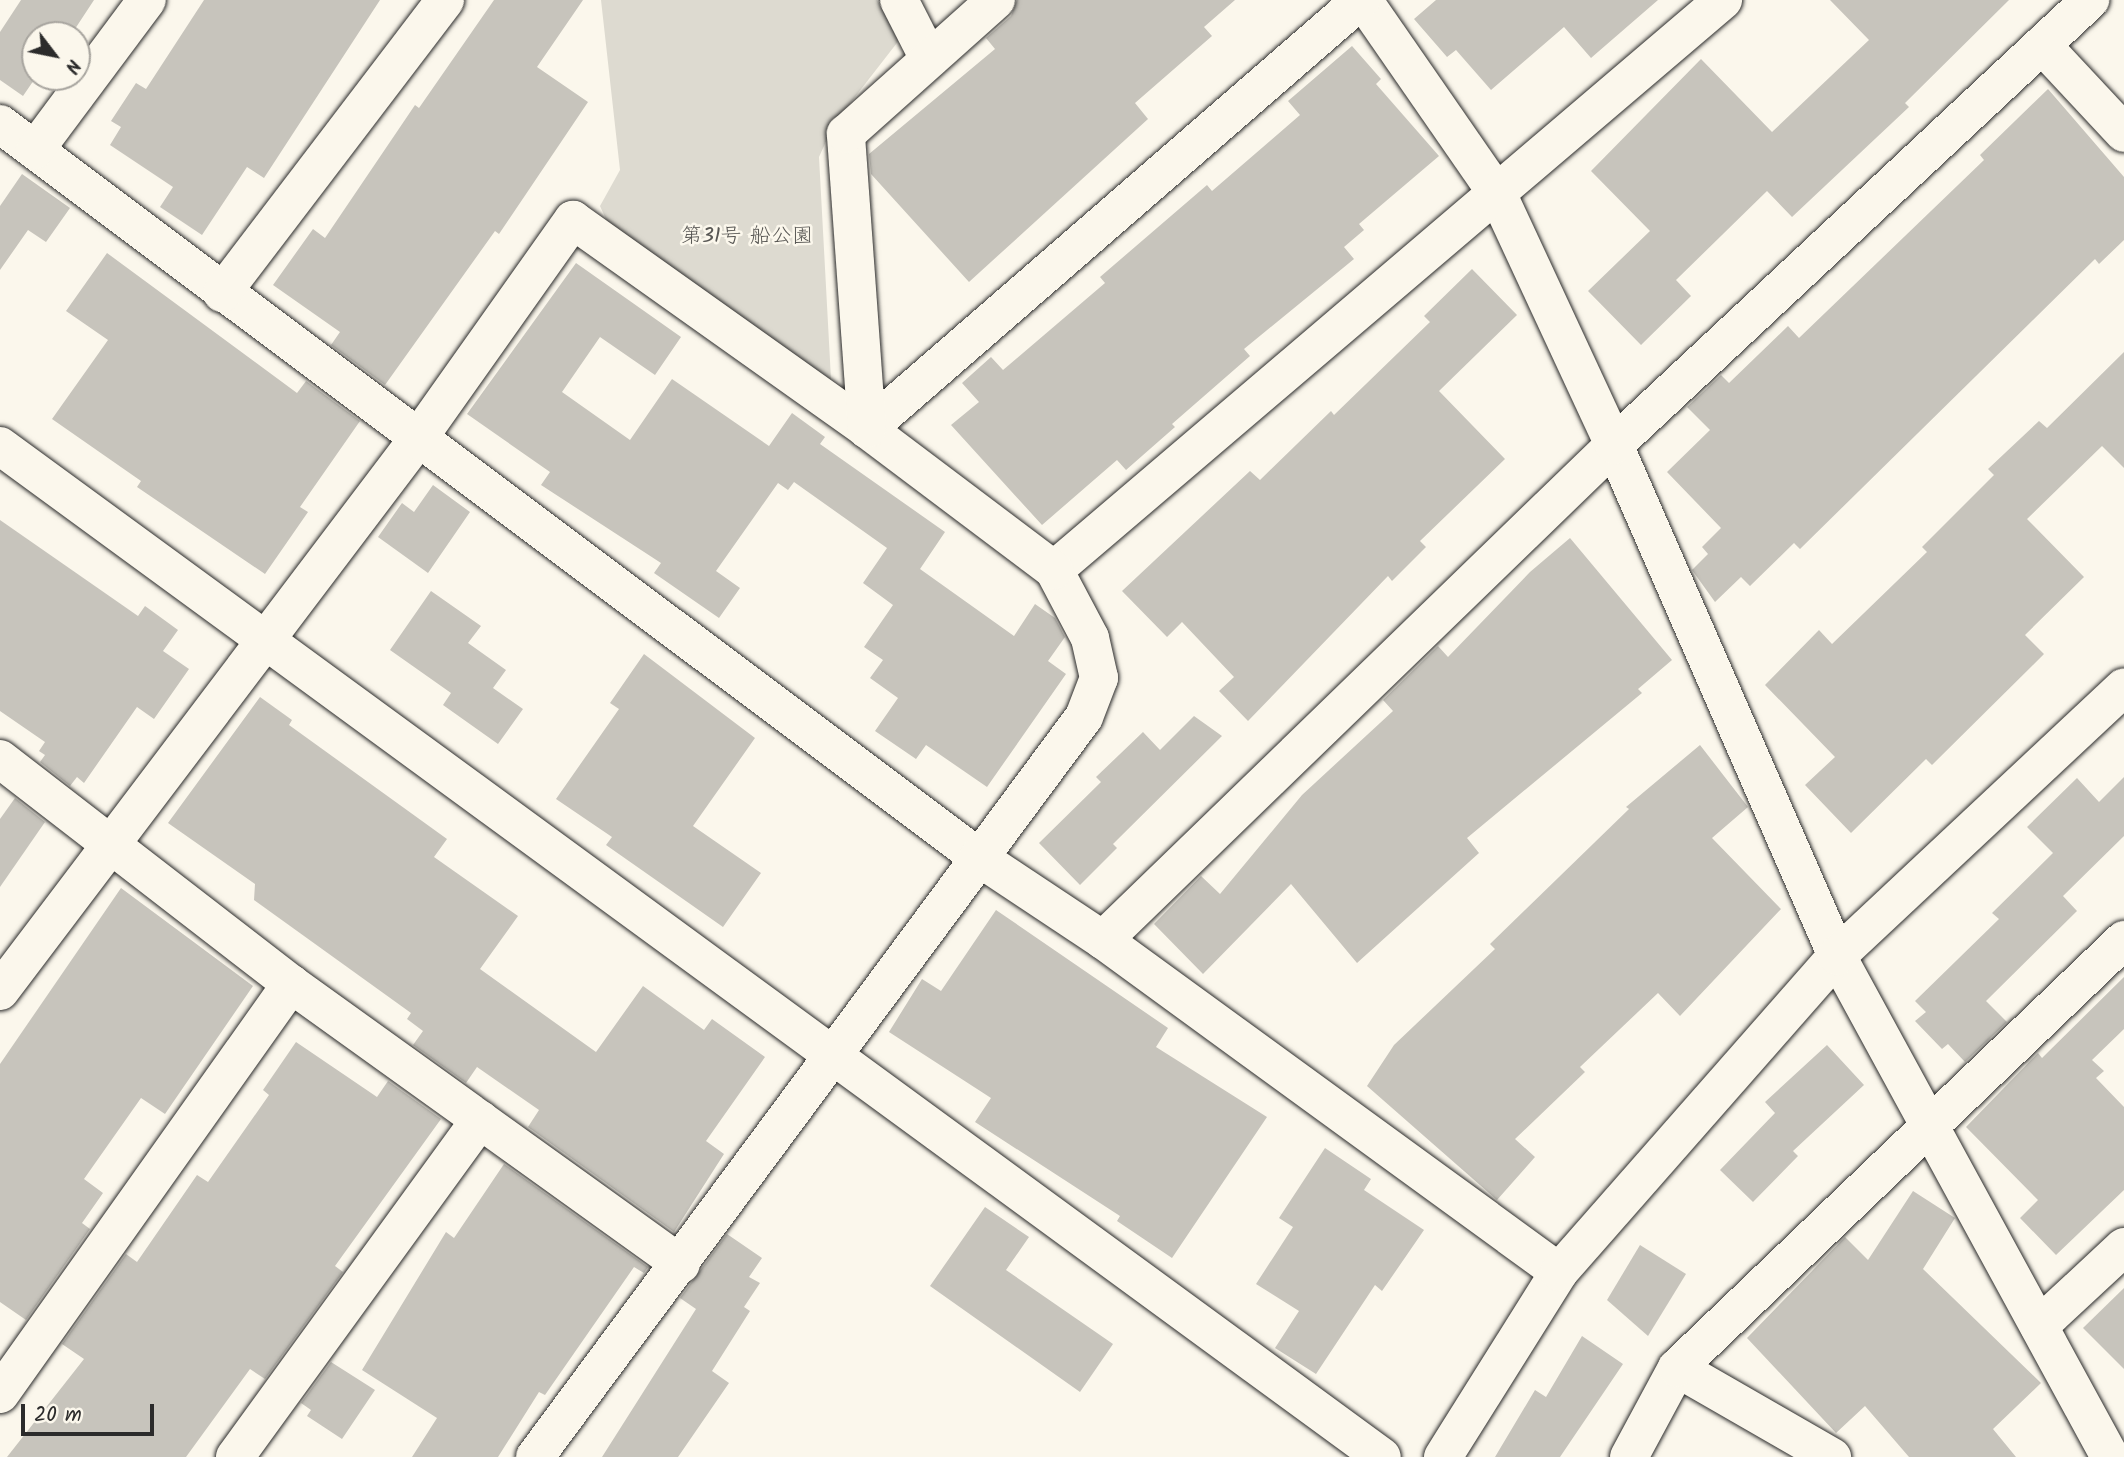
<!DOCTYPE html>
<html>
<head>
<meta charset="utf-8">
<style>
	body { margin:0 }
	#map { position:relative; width:2124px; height:1457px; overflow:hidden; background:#fbf7ec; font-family:Kalam,"Klee One",sans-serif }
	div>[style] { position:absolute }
	.green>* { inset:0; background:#dddad0 }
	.building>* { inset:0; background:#c7c4bc }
	.roads { filter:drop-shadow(0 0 2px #2b2b2b) drop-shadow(0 0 2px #2b2b2b) }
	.minor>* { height:38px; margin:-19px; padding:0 19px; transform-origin:19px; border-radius:19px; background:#fbf7ec }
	span { translate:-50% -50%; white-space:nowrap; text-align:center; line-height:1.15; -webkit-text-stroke:5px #fbf7ec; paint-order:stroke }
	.park-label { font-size:21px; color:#585754 }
	.north { position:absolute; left:21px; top:21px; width:70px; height:70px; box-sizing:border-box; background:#fbf7ec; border:2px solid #a8a59f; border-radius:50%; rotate:122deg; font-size:19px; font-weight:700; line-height:28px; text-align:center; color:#2b2b2b }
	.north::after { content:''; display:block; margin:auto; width:24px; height:32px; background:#2b2b2b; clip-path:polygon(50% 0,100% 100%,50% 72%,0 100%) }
	.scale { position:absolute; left:21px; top:1404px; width:133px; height:32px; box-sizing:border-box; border:4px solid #2b2b2b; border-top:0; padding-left:9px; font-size:21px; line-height:24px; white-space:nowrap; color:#2b2b2b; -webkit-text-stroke:5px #fbf7ec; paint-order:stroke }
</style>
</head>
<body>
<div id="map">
	<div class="green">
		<div style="clip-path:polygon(601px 0,877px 0,900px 39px,834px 124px,819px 157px,831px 379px,825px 388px,611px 230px,600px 206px,620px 170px)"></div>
	</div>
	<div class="building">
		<div style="clip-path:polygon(21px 0,94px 0,71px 35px,35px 35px,36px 77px,23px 96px,0 80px,0 32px)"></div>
		<div style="clip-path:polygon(204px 0,380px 0,264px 178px,247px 167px,202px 235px,160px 207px,173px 187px,110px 145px,121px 127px,111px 121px,136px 83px,146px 89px)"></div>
		<div style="clip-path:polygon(494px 0,583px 0,537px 67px,588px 102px,499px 234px,495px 231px,385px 385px,331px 345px,340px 332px,273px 285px,313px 229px,325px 238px,415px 105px,419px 108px)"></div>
		<div style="clip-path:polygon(1017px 0,1235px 0,1204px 27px,1212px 36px,1135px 103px,1148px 119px,969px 282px,871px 174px,869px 154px,995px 49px,986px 38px,1011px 16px)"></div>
		<div style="clip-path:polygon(1436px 0,1658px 0,1591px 58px,1564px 27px,1491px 90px,1456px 50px,1447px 57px,1414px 19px)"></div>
		<div style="clip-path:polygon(1830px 0,2009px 0,1905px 103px,1909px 107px,1792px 217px,1767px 191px,1676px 280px,1691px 296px,1641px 345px,1588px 291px,1650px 231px,1591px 171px,1701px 59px,1772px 132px,1869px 40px)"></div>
		<div style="clip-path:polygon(1352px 46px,1381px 79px,1376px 84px,1439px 156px,1359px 224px,1364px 230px,1344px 247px,1354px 259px,1244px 349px,1250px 356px,1172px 424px,1175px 427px,1126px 470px,1117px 460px,1042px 525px,951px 425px,979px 402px,962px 383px,991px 357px,1003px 370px,1105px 283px,1100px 277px,1207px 185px,1212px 191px,1300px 115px,1288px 101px)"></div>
		<div style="clip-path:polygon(2048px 89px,2124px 177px,2124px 240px,2099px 264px,2095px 259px,1800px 549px,1794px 543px,1750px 586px,1741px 577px,1715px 602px,1692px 570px,1708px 554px,1702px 547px,1721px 528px,1667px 472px,1710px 430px,1687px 407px,1721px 375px,1729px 383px,1788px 326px,1799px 338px,1984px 160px,1980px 155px)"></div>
		<div style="clip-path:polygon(22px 174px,70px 208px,46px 242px,28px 230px,0 270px,0 206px)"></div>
		<div style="clip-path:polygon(107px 253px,297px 393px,306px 381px,360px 421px,300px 507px,308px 512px,265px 574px,137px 487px,141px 481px,52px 419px,108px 340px,66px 311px)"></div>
		<div style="clip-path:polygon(576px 263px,681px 337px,655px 375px,600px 337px,562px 392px,630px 440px,672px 379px,769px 446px,792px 413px,825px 437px,820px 444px,945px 532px,920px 569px,1014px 636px,1035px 604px,1055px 618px,1065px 637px,1048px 661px,1066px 674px,987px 787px,926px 745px,916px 759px,875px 731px,898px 698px,870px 678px,883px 660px,864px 647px,893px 605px,863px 583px,887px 548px,794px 482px,788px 490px,778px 483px,716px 571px,740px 588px,719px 618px,654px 573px,661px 563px,541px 485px,550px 472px,467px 414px)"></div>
		<div style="clip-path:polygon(1472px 269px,1517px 315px,1439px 391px,1505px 459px,1420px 541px,1426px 547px,1392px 581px,1388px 576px,1248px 721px,1219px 691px,1234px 677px,1182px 622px,1167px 637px,1122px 591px,1250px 471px,1260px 480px,1331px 411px,1334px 415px,1430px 322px,1424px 316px)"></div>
		<div style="clip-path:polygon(2124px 352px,2124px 468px,2102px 446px,2027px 519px,2084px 577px,2025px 635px,2044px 654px,1932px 765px,1926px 759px,1851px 833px,1805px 785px,1835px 757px,1765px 685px,1819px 630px,1832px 644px,1927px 552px,1922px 547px,1994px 475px,1988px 469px,2039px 421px,2047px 428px)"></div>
		<div style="clip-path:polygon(433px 485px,470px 512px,428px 573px,378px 537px,402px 503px,414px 512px)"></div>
		<div style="clip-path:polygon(0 520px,138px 616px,145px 606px,178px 630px,163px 651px,189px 669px,154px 719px,137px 707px,84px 783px,77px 777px,70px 786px,40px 762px,45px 755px,39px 751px,45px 742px,0 711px)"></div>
		<div style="clip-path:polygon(1570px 538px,1672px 660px,1638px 689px,1642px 693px,1467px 838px,1479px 853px,1357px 963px,1291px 884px,1203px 974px,1154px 924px,1201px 876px,1220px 894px,1302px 795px,1393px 711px,1383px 700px,1438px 646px,1448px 657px,1530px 572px)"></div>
		<div style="clip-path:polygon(431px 591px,481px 626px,468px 643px,506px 670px,493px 688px,523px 709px,498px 744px,443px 705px,451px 693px,390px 650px)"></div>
		<div style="clip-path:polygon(644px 654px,755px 738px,693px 826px,761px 873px,723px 927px,606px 845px,612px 837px,556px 799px,619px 709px,610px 703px)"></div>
		<div style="clip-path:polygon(260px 697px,292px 720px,289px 725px,447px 839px,434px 857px,518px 916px,480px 969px,596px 1052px,643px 986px,704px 1030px,712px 1019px,765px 1057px,706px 1141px,724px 1154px,674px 1232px,528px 1127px,539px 1110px,477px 1067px,466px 1083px,413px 1045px,423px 1031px,407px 1019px,411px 1013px,254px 900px,255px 884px,168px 823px)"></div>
		<div style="clip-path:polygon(1194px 716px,1222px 736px,1113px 844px,1117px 848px,1080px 885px,1039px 843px,1101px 782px,1096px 777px,1143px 732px,1160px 750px)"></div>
		<div style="clip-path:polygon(1700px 745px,1748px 807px,1712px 838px,1781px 909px,1680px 1016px,1658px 993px,1580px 1067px,1585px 1072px,1515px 1139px,1535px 1157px,1497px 1200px,1367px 1086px,1394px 1045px,1495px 949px,1490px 944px,1629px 809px,1626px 807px)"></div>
		<div style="clip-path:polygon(2124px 777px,2124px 836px,2063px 896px,2077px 911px,1986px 1001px,2007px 1022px,1965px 1062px,1948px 1044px,1942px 1049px,1915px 1021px,1926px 1012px,1915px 1001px,1999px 919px,1992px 913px,2053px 853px,2027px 827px,2077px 778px,2099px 802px)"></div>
		<div style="clip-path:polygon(15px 798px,45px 822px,0 887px,0 819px)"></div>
		<div style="clip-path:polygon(121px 888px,253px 986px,165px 1114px,141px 1098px,84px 1179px,103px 1193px,82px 1223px,90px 1229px,26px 1320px,0 1302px,0 1064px)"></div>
		<div style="clip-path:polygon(996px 910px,1168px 1028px,1156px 1047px,1267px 1117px,1172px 1258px,1117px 1221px,1120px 1216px,975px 1122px,991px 1098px,889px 1032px,922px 979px,941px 991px)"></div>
		<div style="clip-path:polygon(2124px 977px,2124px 1029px,2092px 1060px,2104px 1071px,2096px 1078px,2124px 1107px,2124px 1190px,2056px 1255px,2020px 1218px,2038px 1200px,1966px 1127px,2038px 1053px,2042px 1058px)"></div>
		<div style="clip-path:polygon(296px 1042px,377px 1097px,388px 1081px,441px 1119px,335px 1266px,343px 1272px,265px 1379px,250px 1369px,186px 1457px,7px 1457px,84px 1359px,62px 1344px,126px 1254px,137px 1262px,197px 1175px,208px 1182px,269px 1095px,263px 1090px)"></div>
		<div style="clip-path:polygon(1827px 1045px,1864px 1085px,1793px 1151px,1798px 1156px,1753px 1202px,1720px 1170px,1775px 1113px,1765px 1102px)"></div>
		<div style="clip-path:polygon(1325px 1148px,1371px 1179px,1364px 1190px,1424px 1230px,1382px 1291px,1375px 1285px,1316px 1374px,1275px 1348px,1299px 1311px,1256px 1284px,1293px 1227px,1279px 1218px)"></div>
		<div style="clip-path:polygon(504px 1164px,648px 1267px,644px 1273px,634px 1267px,545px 1395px,539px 1392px,498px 1457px,412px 1457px,437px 1418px,362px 1370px,446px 1232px,454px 1238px)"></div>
		<div style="clip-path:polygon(1913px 1191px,1955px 1218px,1923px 1269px,2041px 1383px,1993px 1429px,2016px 1457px,1909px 1457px,1865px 1406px,1836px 1433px,1747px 1338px,1845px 1237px,1868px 1260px)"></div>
		<div style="clip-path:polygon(985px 1207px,1029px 1237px,1006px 1270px,1113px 1344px,1080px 1392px,930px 1286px)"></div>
		<div style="clip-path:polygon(727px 1234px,762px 1258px,749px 1277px,760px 1283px,744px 1307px,750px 1311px,712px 1371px,729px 1383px,678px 1457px,602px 1457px,696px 1309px,680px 1298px)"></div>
		<div style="clip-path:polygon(1640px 1245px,1686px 1274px,1648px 1336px,1607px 1300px)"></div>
		<div style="clip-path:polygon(2124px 1288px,2124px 1369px,2083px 1328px)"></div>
		<div style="clip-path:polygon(1582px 1336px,1623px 1364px,1560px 1457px,1495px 1457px,1535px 1390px,1546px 1397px)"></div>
		<div style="clip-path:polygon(331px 1362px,375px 1390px,342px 1439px,307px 1416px,311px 1410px,301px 1403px)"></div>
	</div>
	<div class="roads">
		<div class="minor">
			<div style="left:899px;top:0;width:66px;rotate:63deg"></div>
			<div style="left:1363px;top:0;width:237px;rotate:55.3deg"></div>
			<div style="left:1498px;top:195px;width:276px;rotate:65.1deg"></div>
			<div style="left:1614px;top:445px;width:558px;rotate:66.42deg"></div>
			<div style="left:1837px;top:956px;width:571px;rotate:61.41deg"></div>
			<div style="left:2042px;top:45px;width:120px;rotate:47deg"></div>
			<div style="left:0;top:124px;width:1222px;rotate:36.85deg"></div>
			<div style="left:978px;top:857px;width:150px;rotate:33.6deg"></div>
			<div style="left:1103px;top:940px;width:564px;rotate:36.06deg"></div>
			<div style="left:35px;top:150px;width:187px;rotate:-53.3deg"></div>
			<div style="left:222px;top:293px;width:368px;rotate:-52.7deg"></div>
			<div style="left:0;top:446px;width:1712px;rotate:36.19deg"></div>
			<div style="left:1054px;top:570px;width:879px;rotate:-40.43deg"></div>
			<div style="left:0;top:759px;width:368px;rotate:37.7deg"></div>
			<div style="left:291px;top:984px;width:480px;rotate:35.7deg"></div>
			<div style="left:1103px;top:940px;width:711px;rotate:-44.09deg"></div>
			<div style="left:1614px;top:445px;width:652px;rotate:-43.07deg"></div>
			<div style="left:0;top:991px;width:691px;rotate:-52.88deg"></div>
			<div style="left:417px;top:440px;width:270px;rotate:-54.7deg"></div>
			<div style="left:573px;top:220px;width:361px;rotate:35.4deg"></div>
			<div style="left:867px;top:429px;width:654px;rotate:-40.97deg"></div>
			<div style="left:2039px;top:1326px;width:116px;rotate:-42.9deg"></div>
			<div style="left:1677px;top:1368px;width:179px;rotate:29.9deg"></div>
			<div style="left:0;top:1394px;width:503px;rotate:-54.63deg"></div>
			<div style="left:235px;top:1457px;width:417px;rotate:-54deg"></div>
			<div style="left:535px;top:1457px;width:921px;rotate:-53.43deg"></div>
			<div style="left:1084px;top:717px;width:42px;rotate:-69deg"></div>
			<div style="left:1099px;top:678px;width:41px;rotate:-102.7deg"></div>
			<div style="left:1090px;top:638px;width:77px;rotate:-117.9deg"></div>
			<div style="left:1054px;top:570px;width:234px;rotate:-143deg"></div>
			<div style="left:867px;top:429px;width:296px;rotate:-94.1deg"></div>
			<div style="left:846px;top:134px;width:201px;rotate:-41.8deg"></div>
			<div style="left:1443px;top:1457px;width:218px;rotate:-57.9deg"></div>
			<div style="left:1559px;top:1272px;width:421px;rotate:-48.7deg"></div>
			<div style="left:1837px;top:956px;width:393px;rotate:-43.1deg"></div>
			<div style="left:1629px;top:1457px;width:101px;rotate:-61.7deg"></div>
			<div style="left:1677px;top:1368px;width:619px;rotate:-43.76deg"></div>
		</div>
	</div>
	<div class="park-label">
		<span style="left:747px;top:237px">第31号 船公園</span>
	</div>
	<div class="north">N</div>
	<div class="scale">20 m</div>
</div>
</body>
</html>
